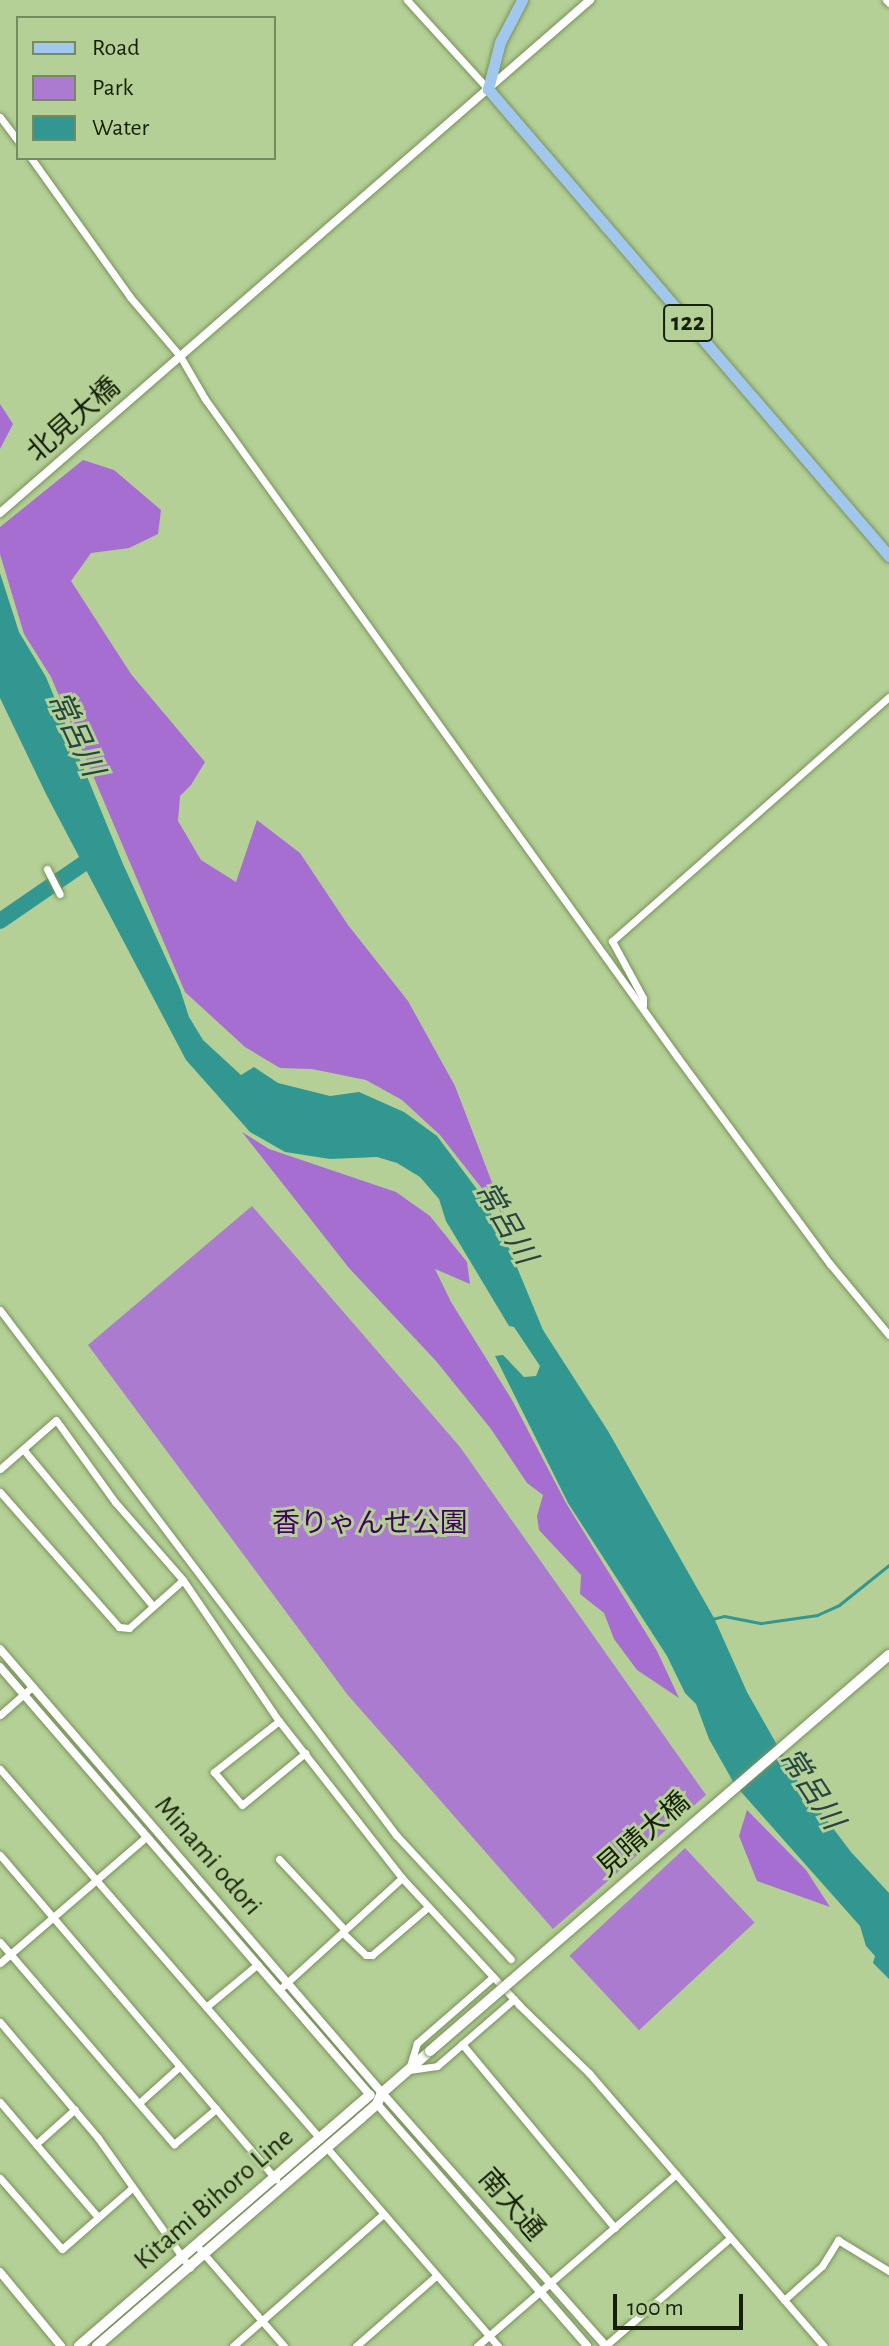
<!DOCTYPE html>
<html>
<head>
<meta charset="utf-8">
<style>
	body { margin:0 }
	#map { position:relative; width:889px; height:2346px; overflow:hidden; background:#b4d096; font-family:"Alegreya Sans","Noto Sans JP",sans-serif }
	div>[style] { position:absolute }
	.green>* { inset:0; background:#ab7bcf; transform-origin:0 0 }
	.forest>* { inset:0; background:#a66ed0 }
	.water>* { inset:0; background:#339791 }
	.stream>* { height:3px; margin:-1.5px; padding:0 1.5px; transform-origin:1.5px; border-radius:1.5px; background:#339791 }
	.river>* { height:16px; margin:-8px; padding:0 8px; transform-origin:8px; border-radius:8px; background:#339791 }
	.roads { filter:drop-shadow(0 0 2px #78925b) drop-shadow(0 0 2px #78925b) }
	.minor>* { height:7px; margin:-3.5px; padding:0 3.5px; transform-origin:3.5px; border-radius:3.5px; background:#fff }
	.tertiary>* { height:8px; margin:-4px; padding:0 4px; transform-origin:4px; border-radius:4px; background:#fff }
	.secondary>* { height:10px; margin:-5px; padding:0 5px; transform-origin:5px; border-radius:5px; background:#fff }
	.primary>* { height:11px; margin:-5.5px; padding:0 5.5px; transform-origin:5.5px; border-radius:5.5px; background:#a1c7ec }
	.bridges { filter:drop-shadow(0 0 2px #78925b) drop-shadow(0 0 2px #78925b) }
	.secondary-bridge>* { height:10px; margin:-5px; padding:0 5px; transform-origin:5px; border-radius:5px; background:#fff }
	span { translate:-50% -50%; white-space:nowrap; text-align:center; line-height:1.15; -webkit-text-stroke:6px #b4d096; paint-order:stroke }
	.shield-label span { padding:2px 6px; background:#b4d096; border:2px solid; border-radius:6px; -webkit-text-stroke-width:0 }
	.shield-label { font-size:26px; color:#162009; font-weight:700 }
	.street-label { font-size:28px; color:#162009 }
	.park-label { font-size:28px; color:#410160 }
	.water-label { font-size:30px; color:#264542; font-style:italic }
	.legend { position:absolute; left:16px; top:16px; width:260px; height:144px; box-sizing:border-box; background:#b4d096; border:2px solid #758a5e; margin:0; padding:10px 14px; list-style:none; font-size:24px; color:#162009 }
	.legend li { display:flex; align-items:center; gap:16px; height:40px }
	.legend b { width:40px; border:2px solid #758a5e }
	.scale { position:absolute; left:613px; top:2294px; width:130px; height:36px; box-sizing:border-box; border:4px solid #162009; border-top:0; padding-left:10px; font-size:24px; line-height:28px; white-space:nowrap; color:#162009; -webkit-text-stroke:6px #b4d096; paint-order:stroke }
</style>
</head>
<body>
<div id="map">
	<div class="green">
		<div style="clip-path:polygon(252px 1206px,460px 1447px,706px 1795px,553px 1929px,347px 1694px,88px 1345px)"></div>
		<div style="left:685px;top:1848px;width:102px;height:158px;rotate:47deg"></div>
	</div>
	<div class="forest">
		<div style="clip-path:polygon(0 404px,13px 424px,0 449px)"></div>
		<div style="clip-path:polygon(83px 460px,114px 470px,161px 510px,158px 534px,129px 548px,91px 553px,71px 581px,131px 674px,205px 762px,191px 785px,180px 796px,178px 821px,201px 860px,236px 882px,257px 820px,300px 853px,348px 925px,408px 1001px,455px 1086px,506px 1219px,440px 1135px,402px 1100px,366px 1080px,312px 1069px,280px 1068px,245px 1047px,185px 992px,51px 677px,24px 634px,0 554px,0 527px)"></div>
		<div style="clip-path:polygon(242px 1132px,269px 1149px,396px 1192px,430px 1216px,467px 1262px,470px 1284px,435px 1269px,451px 1302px,512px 1400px,566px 1503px,657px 1651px,679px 1698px,637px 1670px,614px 1639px,604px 1613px,580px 1594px,581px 1575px,539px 1530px,537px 1516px,543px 1495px,527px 1483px,491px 1429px,436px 1361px,349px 1268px)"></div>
		<div style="clip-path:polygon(747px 1810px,806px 1870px,830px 1907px,757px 1881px,739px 1836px)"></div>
	</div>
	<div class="water">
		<div style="clip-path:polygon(0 573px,19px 632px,46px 677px,123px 864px,180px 989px,189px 1017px,203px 1040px,241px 1075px,254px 1067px,278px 1083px,330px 1096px,359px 1092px,404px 1112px,437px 1136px,476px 1188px,504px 1236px,543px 1330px,608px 1431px,714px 1618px,747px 1692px,798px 1782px,851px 1852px,889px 1893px,889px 1979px,873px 1963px,875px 1956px,866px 1946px,860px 1926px,735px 1785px,709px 1739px,696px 1704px,685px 1693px,667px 1656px,568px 1503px,495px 1356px,503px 1355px,524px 1377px,536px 1376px,540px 1366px,514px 1327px,509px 1326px,446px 1221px,439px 1199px,420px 1177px,397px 1163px,377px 1157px,330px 1159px,285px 1152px,250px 1132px,186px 1060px,46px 794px,0 698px)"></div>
	</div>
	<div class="stream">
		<div style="left:712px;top:1619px;width:12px;rotate:-14deg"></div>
		<div style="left:724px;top:1616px;width:38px;rotate:11deg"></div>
		<div style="left:761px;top:1623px;width:57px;rotate:-8.1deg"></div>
		<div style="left:817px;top:1615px;width:24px;rotate:-24deg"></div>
		<div style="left:839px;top:1605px;width:64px;rotate:-38.7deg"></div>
	</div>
	<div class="river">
		<div style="left:0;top:921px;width:120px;rotate:-34.5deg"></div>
	</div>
	<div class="roads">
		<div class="minor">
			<div style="left:407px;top:0;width:120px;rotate:47.7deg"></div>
			<div style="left:886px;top:0;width:4px;rotate:45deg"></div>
			<div style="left:0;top:117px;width:30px;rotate:53deg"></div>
			<div style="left:31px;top:158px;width:171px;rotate:54.5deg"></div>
			<div style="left:130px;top:297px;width:77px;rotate:49.7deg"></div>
			<div style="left:180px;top:356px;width:50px;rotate:59.8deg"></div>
			<div style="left:205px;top:399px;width:811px;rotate:54.33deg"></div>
			<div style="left:678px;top:1058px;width:256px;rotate:53.6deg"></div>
			<div style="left:830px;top:1264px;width:92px;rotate:50.3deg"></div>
			<div style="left:47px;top:869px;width:28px;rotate:63deg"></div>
			<div style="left:643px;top:1005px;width:7px;rotate:-90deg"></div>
			<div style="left:643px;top:998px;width:65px;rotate:-118.5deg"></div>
			<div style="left:612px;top:941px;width:369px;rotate:-41.4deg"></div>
			<div style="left:0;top:1310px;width:658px;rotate:52.97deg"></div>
			<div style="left:396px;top:1835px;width:169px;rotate:47.2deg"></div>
			<div style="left:23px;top:1449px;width:204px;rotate:50.4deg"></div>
			<div style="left:0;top:1469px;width:74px;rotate:-41.2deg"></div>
			<div style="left:56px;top:1420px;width:101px;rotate:54.3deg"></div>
			<div style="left:115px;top:1502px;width:103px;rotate:48.9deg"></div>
			<div style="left:183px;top:1580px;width:171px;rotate:55.8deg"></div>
			<div style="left:279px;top:1721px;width:199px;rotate:51.9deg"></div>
			<div style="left:402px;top:1878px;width:173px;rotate:47.3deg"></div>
			<div style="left:519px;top:2005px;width:98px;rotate:44.2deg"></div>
			<div style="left:589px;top:2073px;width:360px;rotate:49.3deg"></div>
			<div style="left:0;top:1492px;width:180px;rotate:48.6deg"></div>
			<div style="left:119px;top:1627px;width:10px;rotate:6deg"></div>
			<div style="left:129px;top:1628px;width:72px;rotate:-41.6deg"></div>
			<div style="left:0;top:1715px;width:43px;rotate:-41.2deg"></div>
			<div style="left:279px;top:1721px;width:83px;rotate:141.9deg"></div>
			<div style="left:214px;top:1772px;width:43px;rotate:49.7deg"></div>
			<div style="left:242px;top:1805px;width:82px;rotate:-39.5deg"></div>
			<div style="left:0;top:1769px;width:489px;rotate:49.1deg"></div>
			<div style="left:0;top:1855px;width:426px;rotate:49.6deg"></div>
			<div style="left:279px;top:1859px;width:96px;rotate:47.1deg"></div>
			<div style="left:344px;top:1934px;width:30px;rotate:44deg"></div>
			<div style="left:366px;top:1955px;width:6px"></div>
			<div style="left:372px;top:1955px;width:74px;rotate:-40.6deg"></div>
			<div style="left:0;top:1942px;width:267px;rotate:49.3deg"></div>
			<div style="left:174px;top:2144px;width:55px;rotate:-39.8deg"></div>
			<div style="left:0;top:1963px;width:194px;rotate:-40.8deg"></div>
			<div style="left:493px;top:1977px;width:101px;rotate:139deg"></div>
			<div style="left:417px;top:2043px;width:28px;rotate:107deg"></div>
			<div style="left:409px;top:2070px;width:28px;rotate:-8deg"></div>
			<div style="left:437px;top:2066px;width:102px;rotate:-41deg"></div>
			<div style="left:280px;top:1989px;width:165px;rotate:-42.3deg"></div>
			<div style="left:206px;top:2007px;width:67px;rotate:-39.6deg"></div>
			<div style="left:0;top:2022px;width:152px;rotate:49.8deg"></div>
			<div style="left:98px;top:2138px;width:159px;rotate:54.7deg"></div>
			<div style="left:462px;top:2044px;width:239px;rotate:50.3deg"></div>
			<div style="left:0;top:2102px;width:151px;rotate:49.6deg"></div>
			<div style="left:139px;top:2103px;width:54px;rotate:-42deg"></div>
			<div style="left:36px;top:2144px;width:52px;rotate:-41.9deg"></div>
			<div style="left:327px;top:2148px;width:262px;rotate:49.2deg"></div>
			<div style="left:0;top:2178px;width:94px;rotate:48.9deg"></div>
			<div style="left:62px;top:2249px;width:93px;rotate:-41.1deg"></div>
			<div style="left:197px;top:2246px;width:133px;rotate:49deg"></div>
			<div style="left:784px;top:2300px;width:51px;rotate:-41.8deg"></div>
			<div style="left:822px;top:2266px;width:31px;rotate:-58deg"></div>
			<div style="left:838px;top:2240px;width:60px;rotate:31.3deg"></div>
			<div style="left:233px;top:2346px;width:200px;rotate:-41.3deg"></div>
			<div style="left:356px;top:2346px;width:106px;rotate:-41.2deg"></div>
			<div style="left:477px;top:2346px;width:263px;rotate:-40.8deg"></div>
			<div style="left:605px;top:2346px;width:165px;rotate:-40.8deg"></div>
		</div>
		<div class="tertiary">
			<div style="left:0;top:513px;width:782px;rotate:-41.01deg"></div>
			<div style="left:0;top:1649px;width:586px;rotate:49.29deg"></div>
			<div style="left:382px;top:2093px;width:338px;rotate:48.5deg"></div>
			<div style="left:0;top:1667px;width:566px;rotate:49.16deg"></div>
			<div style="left:377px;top:2104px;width:320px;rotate:49deg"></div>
			<div style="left:0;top:2272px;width:96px;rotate:50.5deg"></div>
		</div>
		<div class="secondary">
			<div style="left:79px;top:2346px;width:384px;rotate:-40.8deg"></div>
			<div style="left:97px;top:2346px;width:349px;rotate:-40.8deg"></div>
			<div style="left:361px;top:2118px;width:21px;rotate:-41deg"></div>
			<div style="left:377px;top:2104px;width:12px;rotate:-66deg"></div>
			<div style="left:382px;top:2093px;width:64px;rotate:-41.2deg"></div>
		</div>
		<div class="primary">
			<div style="left:522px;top:0;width:47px;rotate:117.6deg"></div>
			<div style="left:500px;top:42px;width:49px;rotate:104.3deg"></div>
			<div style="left:488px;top:89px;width:616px;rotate:49.35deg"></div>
		</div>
	</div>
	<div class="bridges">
		<div class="secondary-bridge">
			<div style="left:430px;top:2051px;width:606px;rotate:-40.79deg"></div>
		</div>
	</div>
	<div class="shield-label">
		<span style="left:688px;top:323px">122</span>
	</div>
	<div class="street-label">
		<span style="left:74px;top:420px;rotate:-41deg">北見大橋</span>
		<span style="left:644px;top:1835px;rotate:-41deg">見晴大橋</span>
		<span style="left:208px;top:1856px;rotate:49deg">Minami odori</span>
		<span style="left:214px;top:2199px;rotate:-41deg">Kitami Bihoro Line</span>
		<span style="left:511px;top:2205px;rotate:49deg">南大通</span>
	</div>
	<div class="park-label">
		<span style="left:370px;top:1524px">香りゃんせ公園</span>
	</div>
	<div class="water-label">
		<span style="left:75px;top:734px;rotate:65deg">常呂川</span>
		<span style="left:505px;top:1223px;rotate:60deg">常呂川</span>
		<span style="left:811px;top:1789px;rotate:57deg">常呂川</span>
	</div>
	<ul class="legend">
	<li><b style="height:10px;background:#a1c7ec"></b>Road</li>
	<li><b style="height:22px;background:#ab7bcf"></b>Park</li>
	<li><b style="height:22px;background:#339791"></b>Water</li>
	</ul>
	<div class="scale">100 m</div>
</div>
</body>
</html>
